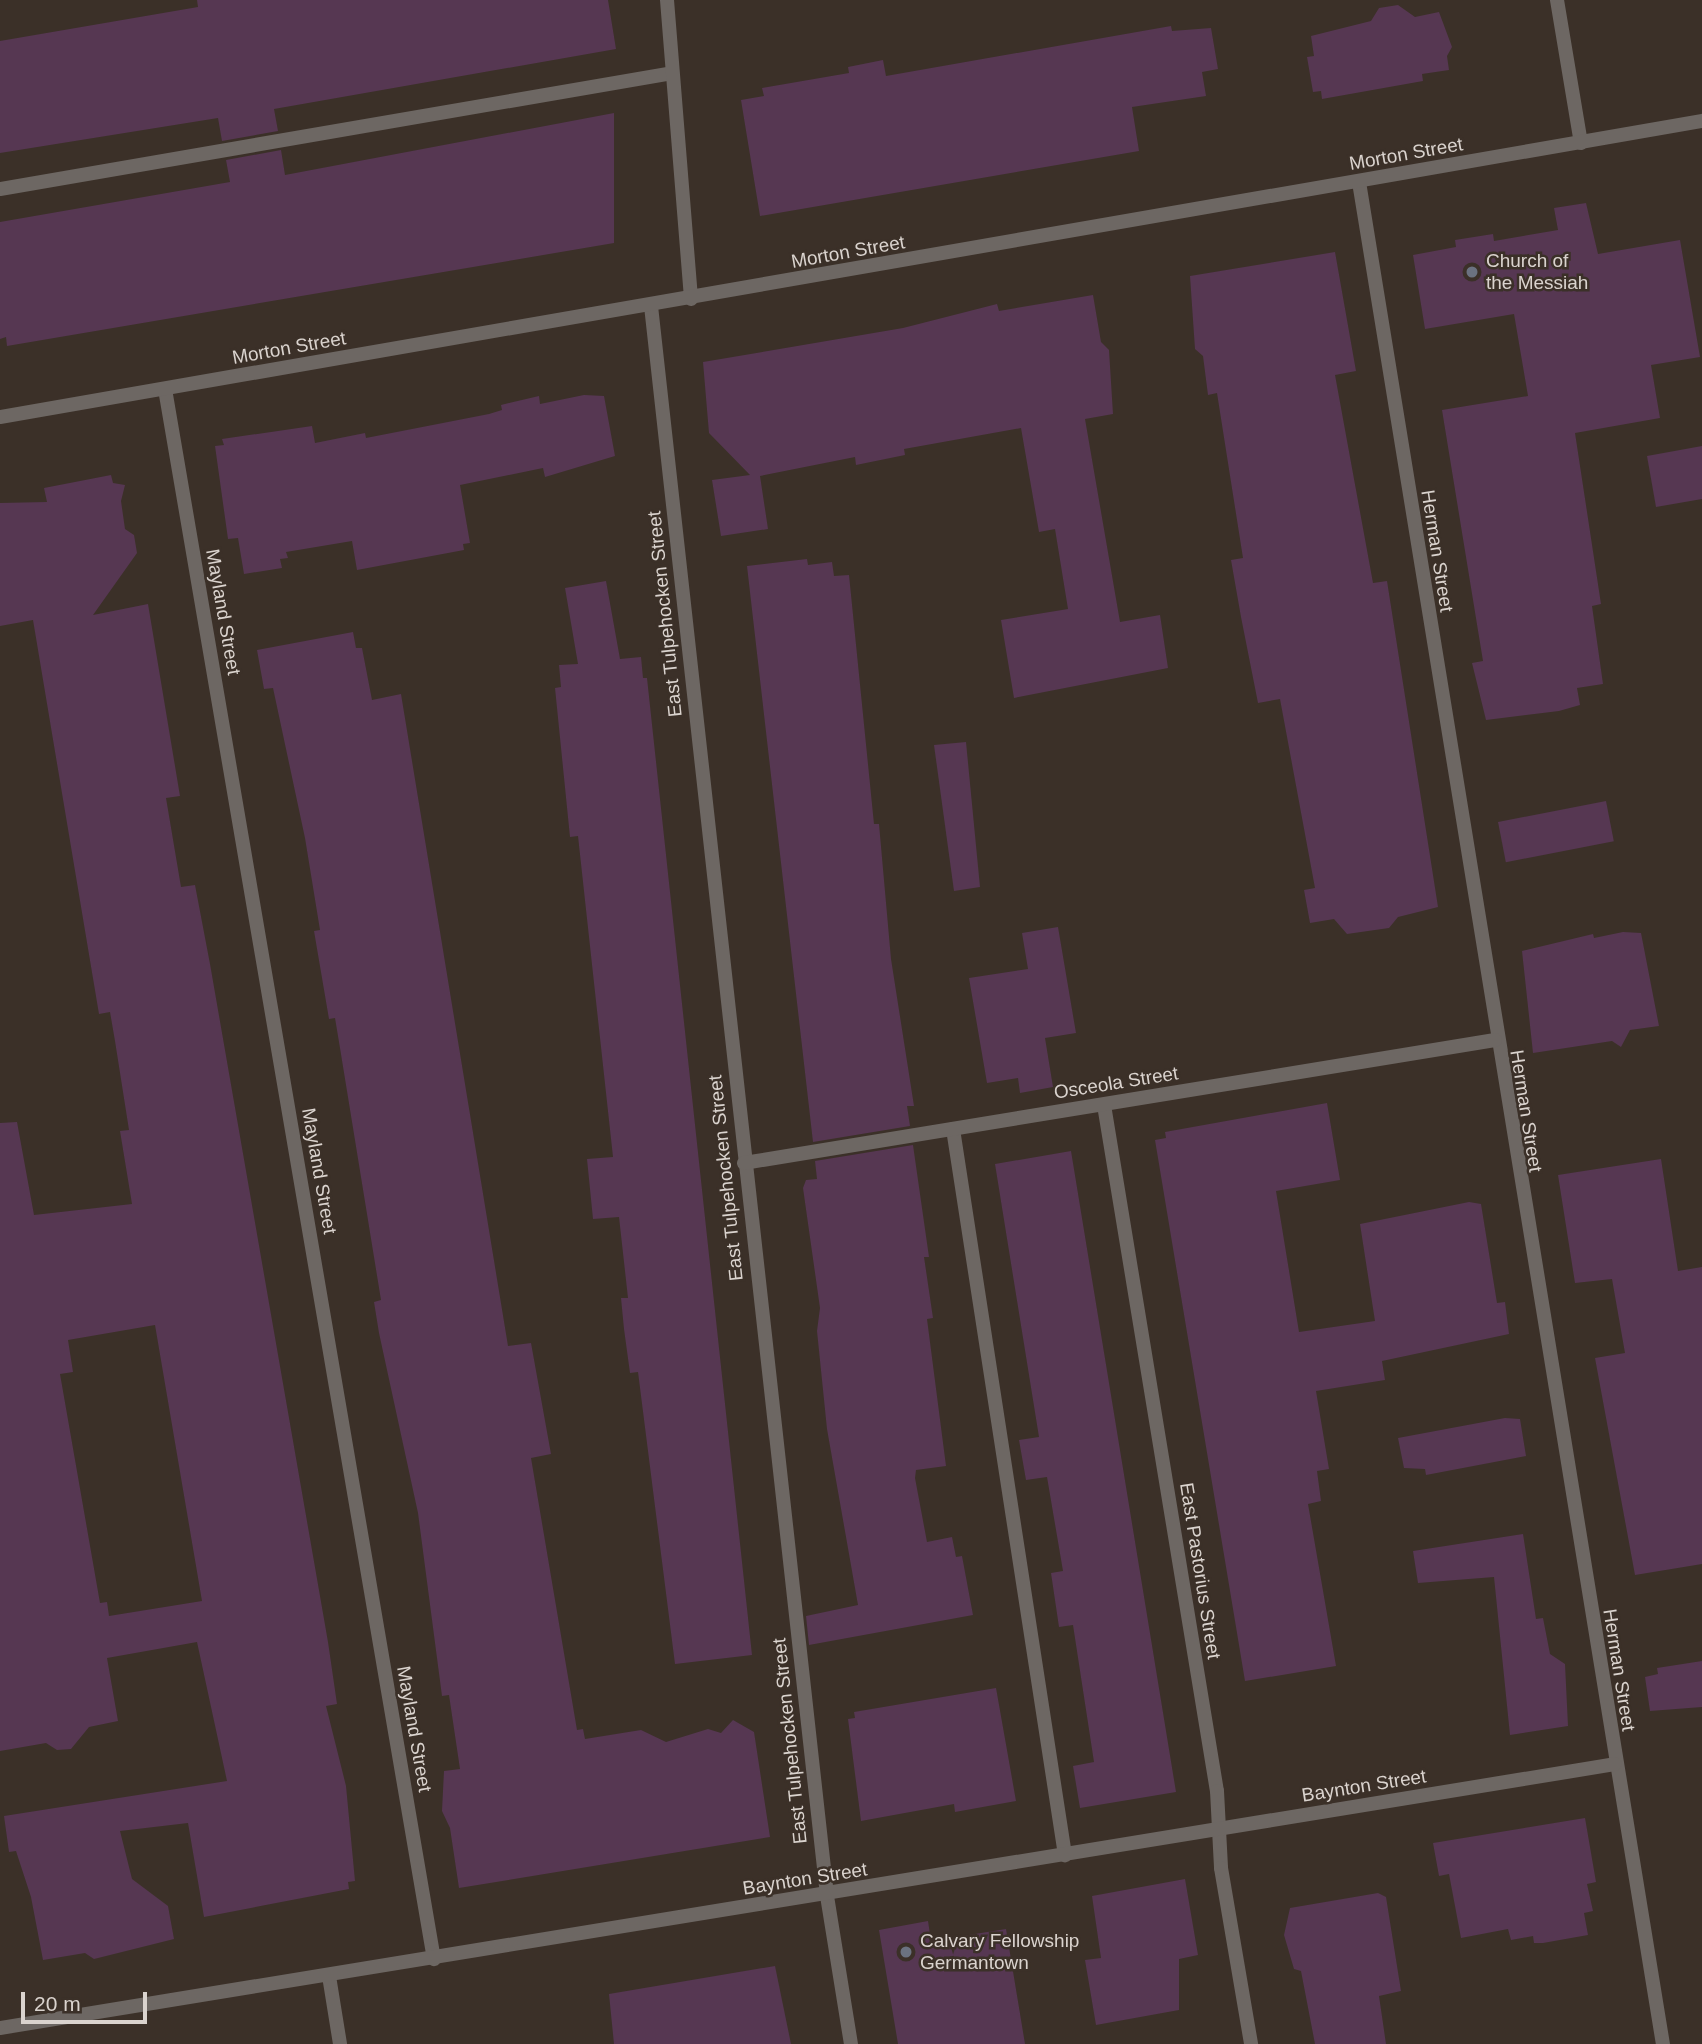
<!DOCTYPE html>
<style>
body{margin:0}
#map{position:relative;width:1702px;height:2044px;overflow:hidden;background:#3b3028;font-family:Helvetica,sans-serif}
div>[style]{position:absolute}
.building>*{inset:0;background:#563752;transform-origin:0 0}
.lane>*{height:14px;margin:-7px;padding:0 7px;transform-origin:7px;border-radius:7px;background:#6d6763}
.street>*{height:14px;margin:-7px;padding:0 7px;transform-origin:7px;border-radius:7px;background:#6d6763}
.dots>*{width:19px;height:19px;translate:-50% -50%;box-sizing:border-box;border:4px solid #3b3028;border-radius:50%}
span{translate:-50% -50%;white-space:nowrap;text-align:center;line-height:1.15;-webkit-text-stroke:5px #3b3028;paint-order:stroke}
.street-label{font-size:19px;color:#dad3ce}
.poi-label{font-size:19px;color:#dad3ce}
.left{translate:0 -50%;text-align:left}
.scale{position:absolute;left:21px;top:1992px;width:126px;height:32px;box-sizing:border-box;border:4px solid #dad3ce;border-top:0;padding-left:9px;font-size:21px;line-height:24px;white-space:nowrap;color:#dad3ce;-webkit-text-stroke:5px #3b3028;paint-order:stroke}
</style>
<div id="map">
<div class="building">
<i style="clip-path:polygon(197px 0,608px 0,616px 49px,274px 109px,278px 131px,222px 141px,218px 118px,0 153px,0 41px,198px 7px)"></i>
<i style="clip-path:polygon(1398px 5px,1415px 17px,1439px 12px,1452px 47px,1447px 56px,1449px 70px,1422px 74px,1423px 81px,1322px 99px,1321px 91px,1313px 92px,1307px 57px,1314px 56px,1311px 36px,1371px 21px,1379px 8px)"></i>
<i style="clip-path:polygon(1171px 26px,1172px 31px,1211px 28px,1218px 69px,1202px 72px,1206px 96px,1132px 107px,1139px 151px,760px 216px,741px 100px,764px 96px,762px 88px,849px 73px,848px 67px,883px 60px,886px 76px)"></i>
<i style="clip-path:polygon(614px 113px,614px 243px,7px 346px,6px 337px,0 339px,0 222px,230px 182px,226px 160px,281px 150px,285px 175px)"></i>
<i style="clip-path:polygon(1586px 203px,1598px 254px,1680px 240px,1700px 357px,1651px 365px,1660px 418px,1575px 433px,1601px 604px,1592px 606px,1603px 684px,1577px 688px,1580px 705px,1559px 711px,1486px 720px,1472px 663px,1483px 661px,1442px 410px,1528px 396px,1514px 314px,1425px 329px,1413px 255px,1456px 247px,1455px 240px,1493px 234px,1494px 241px,1558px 230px,1554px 208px)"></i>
<i style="clip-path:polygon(1335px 252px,1356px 371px,1335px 375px,1373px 583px,1387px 581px,1438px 907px,1398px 917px,1389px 928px,1347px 934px,1334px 919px,1310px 923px,1304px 890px,1315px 888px,1280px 699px,1258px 703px,1241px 617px,1231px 560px,1243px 558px,1217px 393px,1208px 395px,1203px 356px,1195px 349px,1190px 276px)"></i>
<i style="clip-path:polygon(1093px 295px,1101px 342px,1109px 350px,1113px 414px,1085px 419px,1120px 622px,1160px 615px,1168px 668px,1014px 698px,1001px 620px,1068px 609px,1055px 529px,1039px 532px,1021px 428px,904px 449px,905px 455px,856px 465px,855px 457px,760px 476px,768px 529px,721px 536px,712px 480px,750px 475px,709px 433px,703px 362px,903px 328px,997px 304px,999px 311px)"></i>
<i style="clip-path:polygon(584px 395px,604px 396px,615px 456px,545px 477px,543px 468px,460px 485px,470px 543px,463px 544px,464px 550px,357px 570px,352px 541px,286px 552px,288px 558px,280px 559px,282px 568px,244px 574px,238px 538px,228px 539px,215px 446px,224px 445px,222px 439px,312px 426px,315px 443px,365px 433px,366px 438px,489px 414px,502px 410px,501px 405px,539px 396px,540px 404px)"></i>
<i style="clip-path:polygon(1702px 446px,1702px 499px,1656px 507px,1647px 456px)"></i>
<i style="clip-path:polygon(evenodd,111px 475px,113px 483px,125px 485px,121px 501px,125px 529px,134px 535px,137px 553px,93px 615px,148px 604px,180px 796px,166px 798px,181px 887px,195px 885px,210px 964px,328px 1642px,337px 1704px,326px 1706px,346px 1786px,355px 1881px,348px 1882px,349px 1889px,204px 1917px,188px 1823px,120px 1831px,132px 1879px,168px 1906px,174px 1939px,94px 1959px,85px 1953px,43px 1960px,31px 1897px,16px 1851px,9px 1852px,4px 1816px,227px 1781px,197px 1642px,107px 1658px,118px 1721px,89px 1727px,71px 1749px,57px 1750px,46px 1743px,0 1751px,0 1123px,17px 1122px,34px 1215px,132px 1204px,120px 1131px,129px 1130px,115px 1041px,110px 1012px,99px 1014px,33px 620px,0 626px,0 503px,47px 502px,44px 488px,111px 475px,155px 1325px,202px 1601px,109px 1616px,107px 1602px,100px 1603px,60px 1374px,73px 1372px,68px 1340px,155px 1325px)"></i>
<i style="clip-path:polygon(807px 559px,808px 565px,832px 562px,834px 576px,849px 575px,874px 824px,879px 824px,891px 959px,914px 1106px,907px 1106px,910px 1126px,813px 1142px,747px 566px)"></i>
<i style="clip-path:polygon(606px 581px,620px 659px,641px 657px,643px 678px,647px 678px,752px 1655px,675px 1664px,638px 1372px,630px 1373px,624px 1329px,621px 1298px,628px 1298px,619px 1217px,593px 1219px,587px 1159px,613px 1157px,578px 836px,570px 837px,555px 688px,561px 687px,559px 665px,578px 664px,565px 588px)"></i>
<i style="clip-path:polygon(353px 632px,356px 648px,362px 648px,372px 700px,401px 694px,508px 1346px,531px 1343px,551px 1454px,531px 1458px,577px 1730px,583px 1729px,585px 1739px,641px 1730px,666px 1742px,708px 1729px,721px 1733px,733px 1720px,754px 1732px,770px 1837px,459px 1888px,450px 1828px,442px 1811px,444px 1771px,460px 1769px,449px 1695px,442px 1696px,418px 1513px,379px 1333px,374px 1302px,381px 1300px,340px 1048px,335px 1018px,329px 1019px,314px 931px,320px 930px,305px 838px,273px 688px,264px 689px,257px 650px)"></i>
<i style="clip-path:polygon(966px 742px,980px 887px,954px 891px,934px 745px)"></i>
<i style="left:1606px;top:801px;width:41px;height:110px;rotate:79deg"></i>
<i style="clip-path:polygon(1058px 927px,1076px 1033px,1045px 1038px,1053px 1087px,1020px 1093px,1018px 1078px,987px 1083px,969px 978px,1028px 969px,1022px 933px)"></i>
<i style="clip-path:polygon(1623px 932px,1641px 933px,1659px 1026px,1630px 1030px,1621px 1047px,1612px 1041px,1533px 1053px,1522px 951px,1593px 934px,1594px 938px)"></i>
<i style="clip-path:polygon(1327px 1103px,1340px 1180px,1276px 1191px,1299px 1332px,1375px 1321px,1360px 1224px,1469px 1202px,1481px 1204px,1497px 1303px,1505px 1302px,1509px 1334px,1382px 1361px,1385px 1380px,1316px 1391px,1329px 1469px,1317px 1471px,1321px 1501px,1308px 1504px,1336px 1666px,1245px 1681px,1155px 1140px,1166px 1138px,1165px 1132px)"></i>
<i style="clip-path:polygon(913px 1145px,929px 1257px,924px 1257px,933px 1318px,927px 1319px,946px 1466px,916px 1470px,915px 1478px,927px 1542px,952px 1537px,956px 1557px,962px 1556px,973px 1615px,809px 1645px,806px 1616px,858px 1605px,827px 1429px,817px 1331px,820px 1308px,803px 1188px,806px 1180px,817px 1179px,815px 1161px)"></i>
<i style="clip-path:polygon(1071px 1151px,1176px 1792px,1080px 1808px,1073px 1766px,1094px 1762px,1073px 1625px,1059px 1627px,1051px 1573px,1063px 1571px,1047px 1477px,1026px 1480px,1019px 1440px,1039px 1437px,995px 1164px)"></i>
<i style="clip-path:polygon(1661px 1159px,1678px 1271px,1702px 1267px,1702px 1564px,1635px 1575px,1595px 1358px,1625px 1353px,1612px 1279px,1575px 1283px,1558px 1175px)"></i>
<i style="clip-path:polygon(1505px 1418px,1520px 1419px,1526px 1456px,1426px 1475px,1425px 1469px,1404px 1468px,1398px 1438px)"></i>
<i style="clip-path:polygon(1523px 1534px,1536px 1619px,1543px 1618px,1550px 1654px,1565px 1664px,1568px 1726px,1510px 1735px,1494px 1577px,1418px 1583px,1413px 1551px)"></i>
<i style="clip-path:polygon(1702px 1661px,1702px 1707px,1650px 1711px,1645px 1677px,1658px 1674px,1657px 1668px)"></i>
<i style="clip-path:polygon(996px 1688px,1016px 1801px,955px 1812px,954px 1804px,861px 1821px,848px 1719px,855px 1718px,854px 1712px)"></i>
<i style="clip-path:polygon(1585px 1818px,1596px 1882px,1587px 1884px,1593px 1911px,1584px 1913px,1588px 1935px,1543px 1943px,1534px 1943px,1533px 1936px,1511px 1940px,1508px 1929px,1461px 1938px,1449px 1874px,1439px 1876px,1433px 1843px)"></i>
<i style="clip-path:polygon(1185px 1879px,1198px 1955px,1179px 1959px,1179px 2010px,1096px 2025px,1085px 1960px,1101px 1958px,1092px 1896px)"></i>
<i style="clip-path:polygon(1378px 1893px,1386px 1897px,1401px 1991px,1379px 1996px,1386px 2044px,1315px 2044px,1301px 1971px,1294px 1969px,1284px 1935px,1290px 1908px)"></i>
<i style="clip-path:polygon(928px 1921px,931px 1941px,1006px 1929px,1025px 2044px,898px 2044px,879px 1930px)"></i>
<i style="clip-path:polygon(775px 1966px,791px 2044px,614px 2044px,609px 1994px)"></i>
</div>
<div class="lane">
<i style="left:0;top:189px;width:682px;rotate:-9.79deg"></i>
<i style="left:953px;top:1129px;width:735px;rotate:81.23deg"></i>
<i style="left:329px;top:1976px;width:69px;rotate:80.8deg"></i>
</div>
<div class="street">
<i style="left:667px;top:0;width:300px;rotate:85.4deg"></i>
<i style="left:1557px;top:0;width:145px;rotate:80.5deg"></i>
<i style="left:1359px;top:182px;width:1887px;rotate:80.73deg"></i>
<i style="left:651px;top:306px;width:1600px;rotate:83.68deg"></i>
<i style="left:827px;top:1896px;width:150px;rotate:80.8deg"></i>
<i style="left:165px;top:389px;width:1593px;rotate:80.28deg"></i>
<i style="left:0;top:417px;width:1728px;rotate:-9.87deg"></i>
<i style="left:1104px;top:1105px;width:695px;rotate:80.65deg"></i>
<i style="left:1217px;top:1791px;width:77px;rotate:87deg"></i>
<i style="left:1221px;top:1868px;width:179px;rotate:80.3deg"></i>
<i style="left:744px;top:1163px;width:761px;rotate:-9.3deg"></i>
<i style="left:0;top:2028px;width:1636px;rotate:-9.28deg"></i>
</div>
<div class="dots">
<i style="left:1472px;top:272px;background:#6b7280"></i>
<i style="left:906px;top:1952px;background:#6b7280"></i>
</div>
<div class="street-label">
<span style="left:1406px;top:154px;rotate:-10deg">Morton Street</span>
<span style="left:848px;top:252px;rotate:-10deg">Morton Street</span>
<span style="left:289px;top:348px;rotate:-10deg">Morton Street</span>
<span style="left:1437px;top:551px;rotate:81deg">Herman Street</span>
<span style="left:223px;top:612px;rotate:80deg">Mayland Street</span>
<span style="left:665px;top:614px;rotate:-96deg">East Tulpehocken Street</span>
<span style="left:1116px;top:1083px;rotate:-9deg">Osceola Street</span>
<span style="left:1526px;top:1111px;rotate:81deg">Herman Street</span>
<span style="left:319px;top:1171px;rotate:80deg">Mayland Street</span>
<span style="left:726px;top:1178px;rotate:-96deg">East Tulpehocken Street</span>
<span style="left:1200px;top:1571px;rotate:81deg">East Pastorius Street</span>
<span style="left:1619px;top:1670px;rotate:81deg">Herman Street</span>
<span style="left:414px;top:1729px;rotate:80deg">Mayland Street</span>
<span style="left:790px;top:1741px;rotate:-96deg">East Tulpehocken Street</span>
<span style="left:1364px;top:1786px;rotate:-9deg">Baynton Street</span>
<span style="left:805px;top:1879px;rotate:-9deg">Baynton Street</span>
</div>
<div class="poi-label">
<span class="left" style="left:1486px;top:272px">Church of<br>the Messiah</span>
<span class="left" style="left:920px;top:1952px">Calvary Fellowship<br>Germantown</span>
</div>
<div class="scale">20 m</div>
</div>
